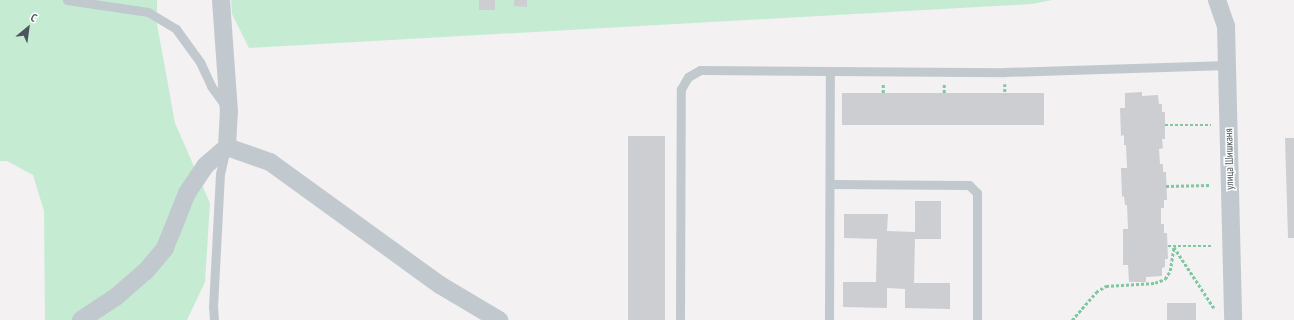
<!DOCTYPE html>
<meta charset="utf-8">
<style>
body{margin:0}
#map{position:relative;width:1294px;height:320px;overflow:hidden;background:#f3f1f2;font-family:"PT Sans Narrow",sans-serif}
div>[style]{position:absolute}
.green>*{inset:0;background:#c5ecd3}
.building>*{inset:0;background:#ccced2;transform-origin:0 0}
.path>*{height:2.5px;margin-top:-1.25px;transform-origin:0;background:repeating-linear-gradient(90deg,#80c7a2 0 3px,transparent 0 5px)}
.lane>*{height:9px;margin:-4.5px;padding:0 4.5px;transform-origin:4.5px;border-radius:4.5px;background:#c1c9ce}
.street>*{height:18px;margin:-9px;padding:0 9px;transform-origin:9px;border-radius:9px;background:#c1c9ce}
span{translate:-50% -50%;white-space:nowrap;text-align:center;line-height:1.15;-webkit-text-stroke:3px #fff;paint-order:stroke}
.street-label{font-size:11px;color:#4b555d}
.north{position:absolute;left:8px;top:8px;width:40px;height:40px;-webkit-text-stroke:3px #fff;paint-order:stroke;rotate:29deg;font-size:11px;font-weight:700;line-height:16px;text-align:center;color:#4b555d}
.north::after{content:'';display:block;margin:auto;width:14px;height:18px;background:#4b555d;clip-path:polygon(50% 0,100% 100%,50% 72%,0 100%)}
</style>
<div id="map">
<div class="green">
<i style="clip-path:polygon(0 0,157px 0,157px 24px,175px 123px,210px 203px,205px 282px,187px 320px,45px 320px,44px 211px,33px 175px,7px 161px,0 161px)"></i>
<i style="clip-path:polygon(231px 0,1052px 0,1032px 4px,249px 48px,232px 14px)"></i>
</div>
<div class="building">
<i style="left:479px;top:0;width:16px;height:10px"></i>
<i style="clip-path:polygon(514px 0,527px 0,527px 7px,514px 6px)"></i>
<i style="clip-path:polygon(1142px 92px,1142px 96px,1158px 95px,1159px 104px,1162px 104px,1162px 112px,1165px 112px,1165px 139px,1162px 139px,1163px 148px,1159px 149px,1160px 164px,1163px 164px,1163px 172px,1166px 172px,1167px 200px,1164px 200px,1164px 208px,1161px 208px,1161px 224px,1164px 224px,1164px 233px,1167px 233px,1168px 259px,1165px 259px,1165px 267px,1162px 268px,1162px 276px,1146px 277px,1146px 282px,1129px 282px,1128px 265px,1123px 265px,1123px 229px,1128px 229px,1127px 205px,1125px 205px,1124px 196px,1122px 197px,1121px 168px,1127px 168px,1126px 145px,1124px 145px,1124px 135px,1121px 136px,1120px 108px,1125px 108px,1125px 93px)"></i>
<i style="left:842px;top:93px;width:202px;height:32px"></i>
<i style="left:628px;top:136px;width:37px;height:184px"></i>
<i style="clip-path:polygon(1285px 138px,1294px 138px,1294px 238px,1288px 238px)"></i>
<i style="clip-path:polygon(915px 201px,941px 201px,941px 239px,915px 239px,914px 283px,950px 283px,950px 309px,905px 308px,905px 289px,887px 288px,887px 308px,843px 307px,843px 282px,876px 282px,877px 239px,844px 238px,844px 214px,888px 214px,887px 231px,915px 232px)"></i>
<i style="left:1167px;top:303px;width:29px;height:17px"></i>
</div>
<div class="path">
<i style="left:1005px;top:84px;width:10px;rotate:90deg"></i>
<i style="left:883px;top:93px;width:9px;rotate:-90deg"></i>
<i style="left:944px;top:93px;width:9px;rotate:-90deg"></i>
<i style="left:1165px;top:125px;width:46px"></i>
<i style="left:1166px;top:186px;width:45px;rotate:-1.3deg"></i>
<i style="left:1168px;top:246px;width:45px"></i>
<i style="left:1174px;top:247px;width:73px;rotate:56.7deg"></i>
<i style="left:1072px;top:320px;width:37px;rotate:-49deg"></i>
<i style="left:1096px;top:292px;width:12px;rotate:-31deg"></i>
<i style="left:1106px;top:286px;width:49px;rotate:-3.5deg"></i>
<i style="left:1155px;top:283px;width:11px;rotate:-22deg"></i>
<i style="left:1165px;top:279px;width:9px;rotate:-58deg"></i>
<i style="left:1170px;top:271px;width:25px;rotate:-81deg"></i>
</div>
<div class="lane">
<i style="left:67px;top:0;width:82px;rotate:8.4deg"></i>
<i style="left:148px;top:12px;width:33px;rotate:31deg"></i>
<i style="left:176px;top:29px;width:41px;rotate:54deg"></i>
<i style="left:200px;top:62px;width:26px;rotate:65deg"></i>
<i style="left:211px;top:86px;width:26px;rotate:54deg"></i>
<i style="left:830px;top:184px;width:139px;rotate:0.4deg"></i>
<i style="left:969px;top:185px;width:11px;rotate:45deg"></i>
<i style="left:977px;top:193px;width:127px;rotate:90deg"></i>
<i style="left:214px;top:320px;width:13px;rotate:-94deg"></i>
<i style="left:213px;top:307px;width:133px;rotate:-87deg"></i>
<i style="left:220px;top:174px;width:23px;rotate:-77deg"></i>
<i style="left:680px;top:320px;width:231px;rotate:-89.8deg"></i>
<i style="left:681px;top:89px;width:14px;rotate:-60deg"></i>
<i style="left:688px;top:77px;width:14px;rotate:-30deg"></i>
<i style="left:700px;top:70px;width:305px;rotate:0.4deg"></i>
<i style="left:1005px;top:72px;width:222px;rotate:-1.8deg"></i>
<i style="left:829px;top:320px;width:249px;rotate:-89.8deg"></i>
</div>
<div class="street">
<i style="left:1217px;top:0;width:28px;rotate:71deg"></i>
<i style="left:1226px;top:26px;width:294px;rotate:88.6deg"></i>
<i style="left:227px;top:147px;width:46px;rotate:19.2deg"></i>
<i style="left:270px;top:162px;width:210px;rotate:35.9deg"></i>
<i style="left:440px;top:285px;width:69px;rotate:30.7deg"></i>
<i style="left:81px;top:320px;width:43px;rotate:-33.7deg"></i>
<i style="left:117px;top:296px;width:38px;rotate:-41deg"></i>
<i style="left:146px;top:271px;width:30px;rotate:-50deg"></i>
<i style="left:165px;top:248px;width:59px;rotate:-68.2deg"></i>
<i style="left:187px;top:193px;width:32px;rotate:-56deg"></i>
<i style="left:205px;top:166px;width:29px;rotate:-41deg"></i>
<i style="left:227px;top:147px;width:35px;rotate:-87deg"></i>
<i style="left:229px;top:112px;width:112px;rotate:-94.1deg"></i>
</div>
<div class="street-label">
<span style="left:1229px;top:159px;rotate:-91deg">улица Шишканя</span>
</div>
<div class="north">С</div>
</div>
